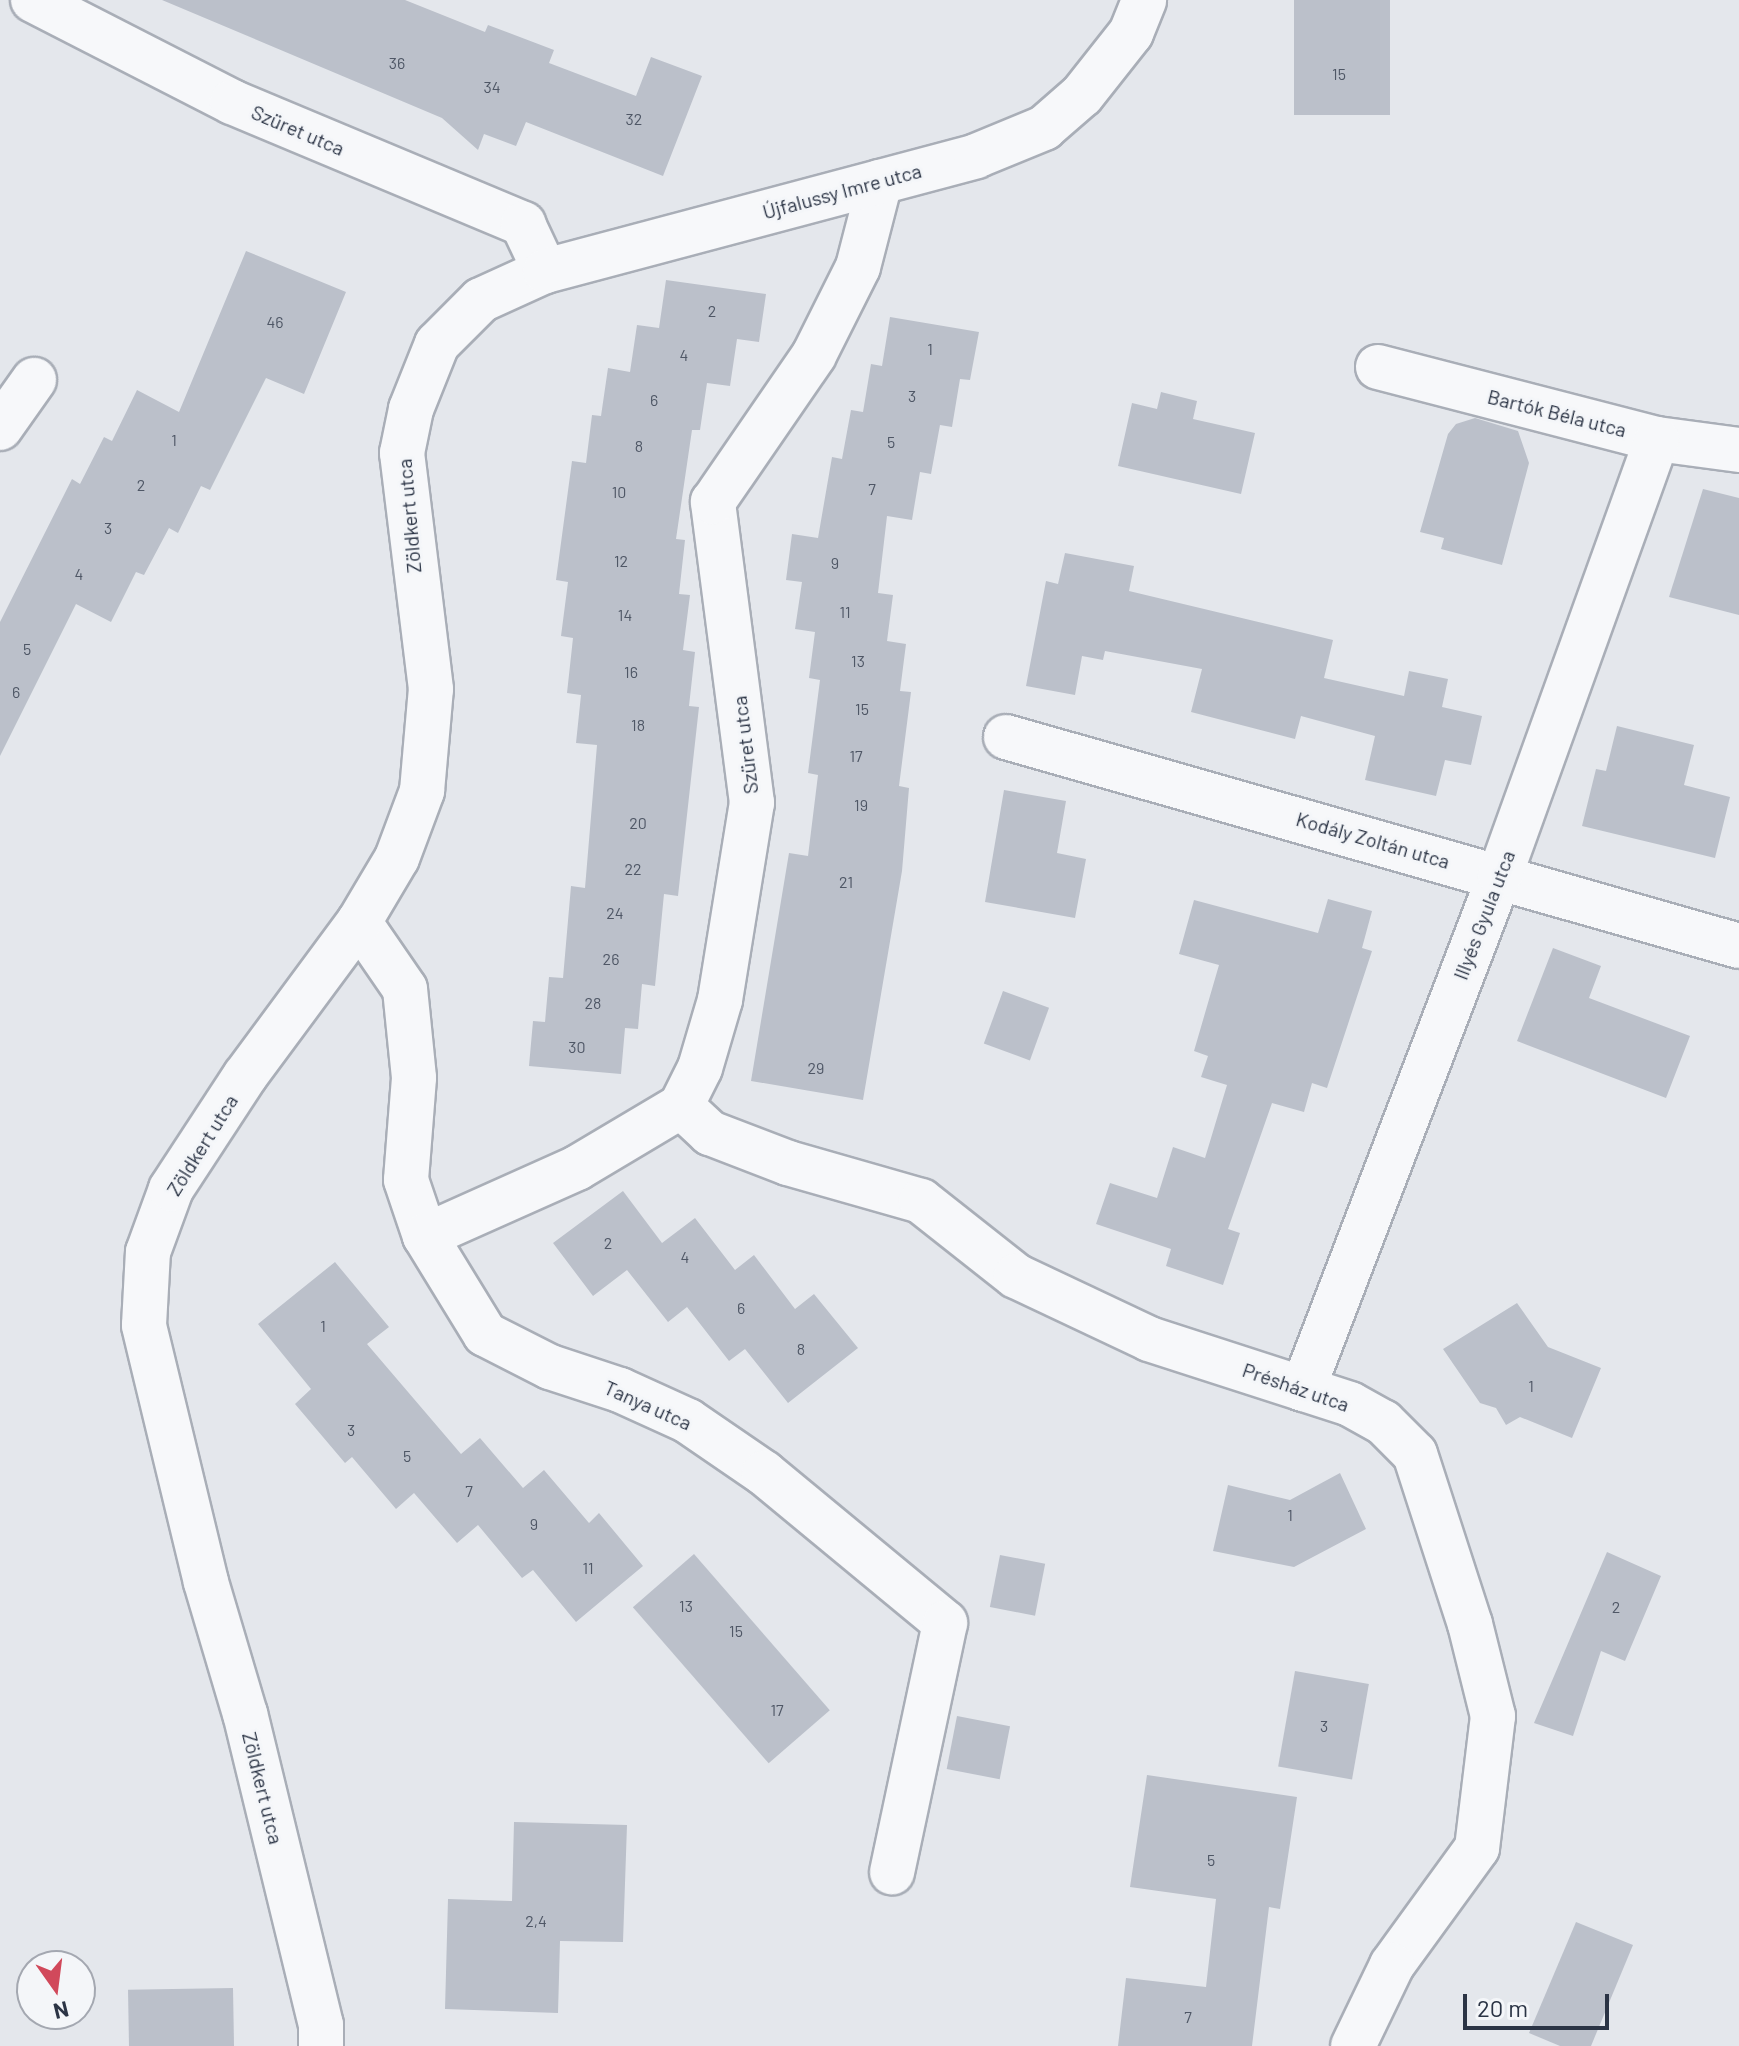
<!DOCTYPE html>
<meta charset="utf-8">
<style>
body{margin:0}
#map{position:relative;width:1739px;height:2046px;overflow:hidden;background:#e4e7ec;font-family:Barlow,sans-serif}
div>[style]{position:absolute}
.building>*{inset:0;background:#bbc0ca;transform-origin:0 0}
.roads{filter:drop-shadow(2px 0 #a9aeb7) drop-shadow(-2px 0 #a9aeb7) drop-shadow(0 2px #a9aeb7) drop-shadow(0 -2px #a9aeb7)}
.minor>*{height:44px;margin:-22px;padding:0 22px;transform-origin:22px;border-radius:22px;background:#f7f8fa}
span{translate:-50% -50%;white-space:nowrap;text-align:center;line-height:1.15;-webkit-text-stroke:6px #f4f6f9;paint-order:stroke}
.number-label{font-size:16px;color:#4f5766}
.number-label span{-webkit-text-stroke-width:0}
.street-label{font-size:20px;color:#2b3445}
.north{position:absolute;left:16px;top:1950px;width:80px;height:80px;box-sizing:border-box;background:#f4f6f9;border:2px solid #a4a8b1;border-radius:50%;rotate:166deg;font-size:22px;font-weight:700;line-height:32px;text-align:center;color:#2b3445}
.north::after{content:'';display:block;margin:auto;width:28px;height:36px;background:#d1495b;clip-path:polygon(50% 0,100% 100%,50% 72%,0 100%)}
.scale{position:absolute;left:1463px;top:1994px;width:146px;height:36px;box-sizing:border-box;border:4px solid #2b3445;border-top:0;padding-left:10px;font-size:24px;line-height:28px;white-space:nowrap;color:#2b3445;-webkit-text-stroke:6px #f4f6f9;paint-order:stroke}
</style>
<div id="map">
<div class="building">
<i style="clip-path:polygon(162px 0,405px 0,485px 32px,488px 25px,554px 50px,549px 63px,636px 96px,651px 57px,702px 76px,663px 176px,526px 122px,516px 146px,484px 134px,478px 150px,442px 118px)"></i>
<i style="left:1294px;top:0;width:96px;height:115px"></i>
<i style="clip-path:polygon(246px 251px,346px 292px,304px 394px,266px 378px,210px 490px,201px 486px,178px 533px,169px 528px,144px 575px,136px 572px,111px 622px,76px 604px,0 756px,0 622px,72px 479px,80px 484px,104px 437px,112px 441px,137px 390px,179px 412px)"></i>
<i style="clip-path:polygon(666px 280px,766px 294px,759px 342px,737px 339px,730px 386px,707px 383px,700px 430px,692px 430px,676px 539px,685px 540px,679px 594px,690px 595px,683px 650px,695px 652px,689px 706px,699px 707px,678px 896px,664px 894px,655px 986px,642px 984px,638px 1029px,625px 1028px,621px 1074px,529px 1066px,533px 1021px,545px 1022px,549px 977px,563px 978px,571px 886px,585px 888px,597px 745px,576px 743px,581px 695px,567px 693px,573px 638px,561px 636px,568px 582px,556px 580px,572px 461px,586px 463px,592px 415px,601px 416px,608px 368px,630px 372px,637px 325px,659px 328px)"></i>
<i style="clip-path:polygon(890px 317px,979px 332px,970px 380px,960px 379px,952px 427px,940px 425px,931px 474px,920px 472px,912px 520px,887px 516px,878px 593px,893px 595px,887px 641px,906px 644px,900px 691px,911px 692px,899px 786px,909px 788px,902px 871px,863px 1100px,751px 1081px,789px 853px,808px 856px,818px 775px,808px 773px,820px 680px,809px 678px,815px 632px,795px 629px,802px 582px,786px 580px,792px 534px,818px 538px,832px 457px,842px 459px,851px 410px,863px 412px,871px 364px,882px 366px)"></i>
<i style="clip-path:polygon(1161px 392px,1197px 401px,1193px 419px,1255px 433px,1241px 494px,1118px 466px,1132px 403px,1157px 409px)"></i>
<i style="clip-path:polygon(1475px 418px,1518px 431px,1529px 463px,1502px 565px,1441px 549px,1444px 538px,1420px 532px,1448px 434px,1456px 424px)"></i>
<i style="clip-path:polygon(1703px 489px,1739px 498px,1739px 615px,1669px 597px)"></i>
<i style="clip-path:polygon(1065px 553px,1134px 566px,1129px 591px,1333px 640px,1324px 678px,1404px 696px,1409px 671px,1448px 679px,1442px 707px,1482px 716px,1471px 765px,1445px 760px,1436px 796px,1365px 780px,1375px 736px,1301px 716px,1295px 739px,1191px 712px,1202px 669px,1105px 651px,1103px 660px,1082px 656px,1075px 695px,1026px 686px,1046px 581px,1058px 584px)"></i>
<i style="clip-path:polygon(1617px 726px,1694px 745px,1684px 785px,1730px 797px,1715px 858px,1582px 826px,1596px 769px,1606px 771px)"></i>
<i style="clip-path:polygon(1004px 790px,1066px 801px,1057px 853px,1086px 859px,1075px 918px,985px 902px)"></i>
<i style="clip-path:polygon(1328px 899px,1372px 911px,1362px 948px,1372px 951px,1327px 1088px,1312px 1083px,1304px 1112px,1272px 1103px,1228px 1229px,1240px 1233px,1223px 1285px,1166px 1266px,1171px 1249px,1096px 1224px,1110px 1183px,1157px 1198px,1173px 1147px,1205px 1158px,1227px 1085px,1201px 1077px,1208px 1056px,1194px 1051px,1219px 965px,1179px 954px,1194px 900px,1318px 933px)"></i>
<i style="clip-path:polygon(1553px 948px,1601px 966px,1589px 998px,1690px 1036px,1666px 1098px,1517px 1041px)"></i>
<i style="left:1003px;top:991px;width:49px;height:56px;rotate:20deg"></i>
<i style="clip-path:polygon(623px 1191px,662px 1243px,695px 1218px,735px 1270px,754px 1255px,795px 1309px,814px 1294px,858px 1348px,788px 1403px,745px 1349px,729px 1361px,687px 1307px,668px 1322px,627px 1270px,593px 1296px,553px 1243px)"></i>
<i style="clip-path:polygon(335px 1262px,389px 1327px,367px 1344px,461px 1454px,480px 1438px,523px 1488px,544px 1470px,589px 1523px,599px 1513px,643px 1566px,576px 1622px,533px 1570px,522px 1578px,478px 1525px,457px 1543px,414px 1493px,396px 1509px,352px 1457px,345px 1463px,295px 1404px,311px 1389px,258px 1324px)"></i>
<i style="clip-path:polygon(1517px 1303px,1548px 1347px,1601px 1368px,1572px 1438px,1520px 1417px,1506px 1425px,1496px 1408px,1480px 1403px,1443px 1349px)"></i>
<i style="clip-path:polygon(1340px 1473px,1366px 1529px,1294px 1567px,1213px 1551px,1228px 1485px,1290px 1500px)"></i>
<i style="clip-path:polygon(1607px 1552px,1661px 1576px,1625px 1661px,1601px 1651px,1573px 1736px,1534px 1723px)"></i>
<i style="left:694px;top:1554px;width:207px;height:81px;rotate:49deg"></i>
<i style="left:1000px;top:1555px;width:46px;height:53px;rotate:11deg"></i>
<i style="left:1295px;top:1671px;width:75px;height:97px;rotate:10deg"></i>
<i style="left:957px;top:1716px;width:54px;height:54px;rotate:11deg"></i>
<i style="clip-path:polygon(1147px 1775px,1297px 1797px,1280px 1909px,1269px 1907px,1252px 2046px,1118px 2046px,1126px 1978px,1206px 1987px,1216px 1899px,1130px 1887px)"></i>
<i style="clip-path:polygon(514px 1822px,627px 1825px,623px 1942px,560px 1941px,558px 2013px,445px 2009px,448px 1899px,512px 1901px)"></i>
<i style="clip-path:polygon(1576px 1922px,1633px 1945px,1591px 2046px,1560px 2046px,1529px 2033px)"></i>
<i style="left:233px;top:1988px;width:58px;height:105px;rotate:89deg"></i>
</div>
<div class="roads">
<div class="minor">
<i style="left:33px;top:0;width:224px;rotate:27.1deg"></i>
<i style="left:232px;top:102px;width:316px;rotate:22.7deg"></i>
<i style="left:523px;top:224px;width:52px;rotate:64.9deg"></i>
<i style="left:1378px;top:367px;width:288px;rotate:14.5deg"></i>
<i style="left:1657px;top:439px;width:83px;rotate:7.6deg"></i>
<i style="left:0;top:428px;width:59px;rotate:-54.7deg"></i>
<i style="left:1006px;top:737px;width:762px;rotate:15.91deg"></i>
<i style="left:359px;top:922px;width:81px;rotate:55.5deg"></i>
<i style="left:405px;top:989px;width:89px;rotate:84.2deg"></i>
<i style="left:414px;top:1078px;width:102px;rotate:94.5deg"></i>
<i style="left:406px;top:1180px;width:59px;rotate:71.3deg"></i>
<i style="left:425px;top:1236px;width:115px;rotate:58.5deg"></i>
<i style="left:485px;top:1334px;width:73px;rotate:26.9deg"></i>
<i style="left:550px;top:1367px;width:74px;rotate:18.2deg"></i>
<i style="left:620px;top:1390px;width:75px;rotate:24.5deg"></i>
<i style="left:688px;top:1421px;width:92px;rotate:34.4deg"></i>
<i style="left:764px;top:1473px;width:235px;rotate:39.6deg"></i>
<i style="left:945px;top:1623px;width:255px;rotate:102deg"></i>
<i style="left:681px;top:1106px;width:40px;rotate:43deg"></i>
<i style="left:710px;top:1133px;width:84px;rotate:21deg"></i>
<i style="left:788px;top:1163px;width:138px;rotate:15.9deg"></i>
<i style="left:921px;top:1201px;width:121px;rotate:38.3deg"></i>
<i style="left:1016px;top:1276px;width:147px;rotate:25.3deg"></i>
<i style="left:1149px;top:1339px;width:211px;rotate:17.9deg"></i>
<i style="left:1350px;top:1404px;width:38px;rotate:29deg"></i>
<i style="left:1383px;top:1422px;width:45px;rotate:45deg"></i>
<i style="left:1415px;top:1454px;width:179px;rotate:72.1deg"></i>
<i style="left:1470px;top:1624px;width:95px;rotate:76deg"></i>
<i style="left:1493px;top:1716px;width:133px;rotate:96.9deg"></i>
<i style="left:1477px;top:1848px;width:145px;rotate:126deg"></i>
<i style="left:1392px;top:1965px;width:90px;rotate:115.7deg"></i>
<i style="left:425px;top:1236px;width:167px;rotate:-24.1deg"></i>
<i style="left:577px;top:1168px;width:121px;rotate:-30.8deg"></i>
<i style="left:681px;top:1106px;width:42px;rotate:-63.4deg"></i>
<i style="left:700px;top:1068px;width:71px;rotate:-73.6deg"></i>
<i style="left:720px;top:1000px;width:200px;rotate:-80.8deg"></i>
<i style="left:752px;top:803px;width:304px;rotate:-97.4deg"></i>
<i style="left:713px;top:502px;width:178px;rotate:-55.5deg"></i>
<i style="left:814px;top:355px;width:98px;rotate:-63.4deg"></i>
<i style="left:858px;top:267px;width:88px;rotate:-75.5deg"></i>
<i style="left:1303px;top:1389px;width:550px;rotate:-69.03deg"></i>
<i style="left:1500px;top:875px;width:463px;rotate:-70.2deg"></i>
<i style="left:321px;top:2046px;width:21px;rotate:-90deg"></i>
<i style="left:321px;top:2025px;width:320px;rotate:-103.7deg"></i>
<i style="left:245px;top:1714px;width:138px;rotate:-106.5deg"></i>
<i style="left:206px;top:1582px;width:264px;rotate:-103.6deg"></i>
<i style="left:144px;top:1325px;width:73px;rotate:-86.9deg"></i>
<i style="left:148px;top:1252px;width:67px;rotate:-69.9deg"></i>
<i style="left:171px;top:1189px;width:135px;rotate:-56.8deg"></i>
<i style="left:245px;top:1076px;width:192px;rotate:-53.5deg"></i>
<i style="left:359px;top:922px;width:74px;rotate:-59.3deg"></i>
<i style="left:397px;top:858px;width:72px;rotate:-69.5deg"></i>
<i style="left:422px;top:791px;width:102px;rotate:-85deg"></i>
<i style="left:431px;top:689px;width:238px;rotate:-97deg"></i>
<i style="left:402px;top:453px;width:45px;rotate:-78.4deg"></i>
<i style="left:411px;top:409px;width:70px;rotate:-68.2deg"></i>
<i style="left:437px;top:344px;width:62px;rotate:-45deg"></i>
<i style="left:481px;top:300px;width:70px;rotate:-24.4deg"></i>
<i style="left:545px;top:271px;width:446px;rotate:-14.9deg"></i>
<i style="left:976px;top:156px;width:74px;rotate:-22.4deg"></i>
<i style="left:1044px;top:128px;width:50px;rotate:-41deg"></i>
<i style="left:1082px;top:95px;width:79px;rotate:-51.7deg"></i>
<i style="left:1131px;top:33px;width:35px;rotate:-68deg"></i>
</div>
</div>
<div class="number-label">
<span style="left:397px;top:63px">36</span>
<span style="left:1339px;top:74px">15</span>
<span style="left:492px;top:87px">34</span>
<span style="left:634px;top:119px">32</span>
<span style="left:712px;top:311px">2</span>
<span style="left:275px;top:322px">46</span>
<span style="left:930px;top:349px">1</span>
<span style="left:684px;top:355px">4</span>
<span style="left:912px;top:396px">3</span>
<span style="left:654px;top:400px">6</span>
<span style="left:174px;top:440px">1</span>
<span style="left:891px;top:442px">5</span>
<span style="left:639px;top:446px">8</span>
<span style="left:141px;top:485px">2</span>
<span style="left:872px;top:489px">7</span>
<span style="left:619px;top:492px">10</span>
<span style="left:108px;top:528px">3</span>
<span style="left:621px;top:561px">12</span>
<span style="left:835px;top:563px">9</span>
<span style="left:79px;top:574px">4</span>
<span style="left:845px;top:612px">11</span>
<span style="left:625px;top:615px">14</span>
<span style="left:27px;top:649px">5</span>
<span style="left:858px;top:661px">13</span>
<span style="left:631px;top:672px">16</span>
<span style="left:16px;top:692px">6</span>
<span style="left:862px;top:709px">15</span>
<span style="left:638px;top:725px">18</span>
<span style="left:856px;top:756px">17</span>
<span style="left:861px;top:805px">19</span>
<span style="left:638px;top:823px">20</span>
<span style="left:633px;top:869px">22</span>
<span style="left:846px;top:882px">21</span>
<span style="left:615px;top:913px">24</span>
<span style="left:611px;top:959px">26</span>
<span style="left:593px;top:1003px">28</span>
<span style="left:577px;top:1047px">30</span>
<span style="left:816px;top:1068px">29</span>
<span style="left:608px;top:1243px">2</span>
<span style="left:685px;top:1257px">4</span>
<span style="left:741px;top:1308px">6</span>
<span style="left:323px;top:1326px">1</span>
<span style="left:801px;top:1349px">8</span>
<span style="left:1531px;top:1386px">1</span>
<span style="left:351px;top:1430px">3</span>
<span style="left:407px;top:1456px">5</span>
<span style="left:469px;top:1491px">7</span>
<span style="left:1290px;top:1515px">1</span>
<span style="left:534px;top:1524px">9</span>
<span style="left:588px;top:1568px">11</span>
<span style="left:686px;top:1606px">13</span>
<span style="left:1616px;top:1607px">2</span>
<span style="left:736px;top:1631px">15</span>
<span style="left:777px;top:1710px">17</span>
<span style="left:1324px;top:1726px">3</span>
<span style="left:1211px;top:1860px">5</span>
<span style="left:536px;top:1921px">2,4</span>
<span style="left:1188px;top:2017px">7</span>
</div>
<div class="street-label">
<span style="left:298px;top:130px;rotate:23deg">Szüret utca</span>
<span style="left:842px;top:191px;rotate:-15deg">Újfalussy Imre utca</span>
<span style="left:1557px;top:413px;rotate:14deg">Bartók Béla utca</span>
<span style="left:409px;top:516px;rotate:-95deg">Zöldkert utca</span>
<span style="left:745px;top:745px;rotate:-97deg">Szüret utca</span>
<span style="left:1373px;top:840px;rotate:16deg">Kodály Zoltán utca</span>
<span style="left:1484px;top:915px;rotate:-69deg">Illyés Gyula utca</span>
<span style="left:202px;top:1145px;rotate:-58deg">Zöldkert utca</span>
<span style="left:1296px;top:1387px;rotate:19deg">Présház utca</span>
<span style="left:648px;top:1405px;rotate:24deg">Tanya utca</span>
<span style="left:263px;top:1788px;rotate:76deg">Zöldkert utca</span>
</div>
<div class="north">N</div>
<div class="scale">20 m</div>
</div>
